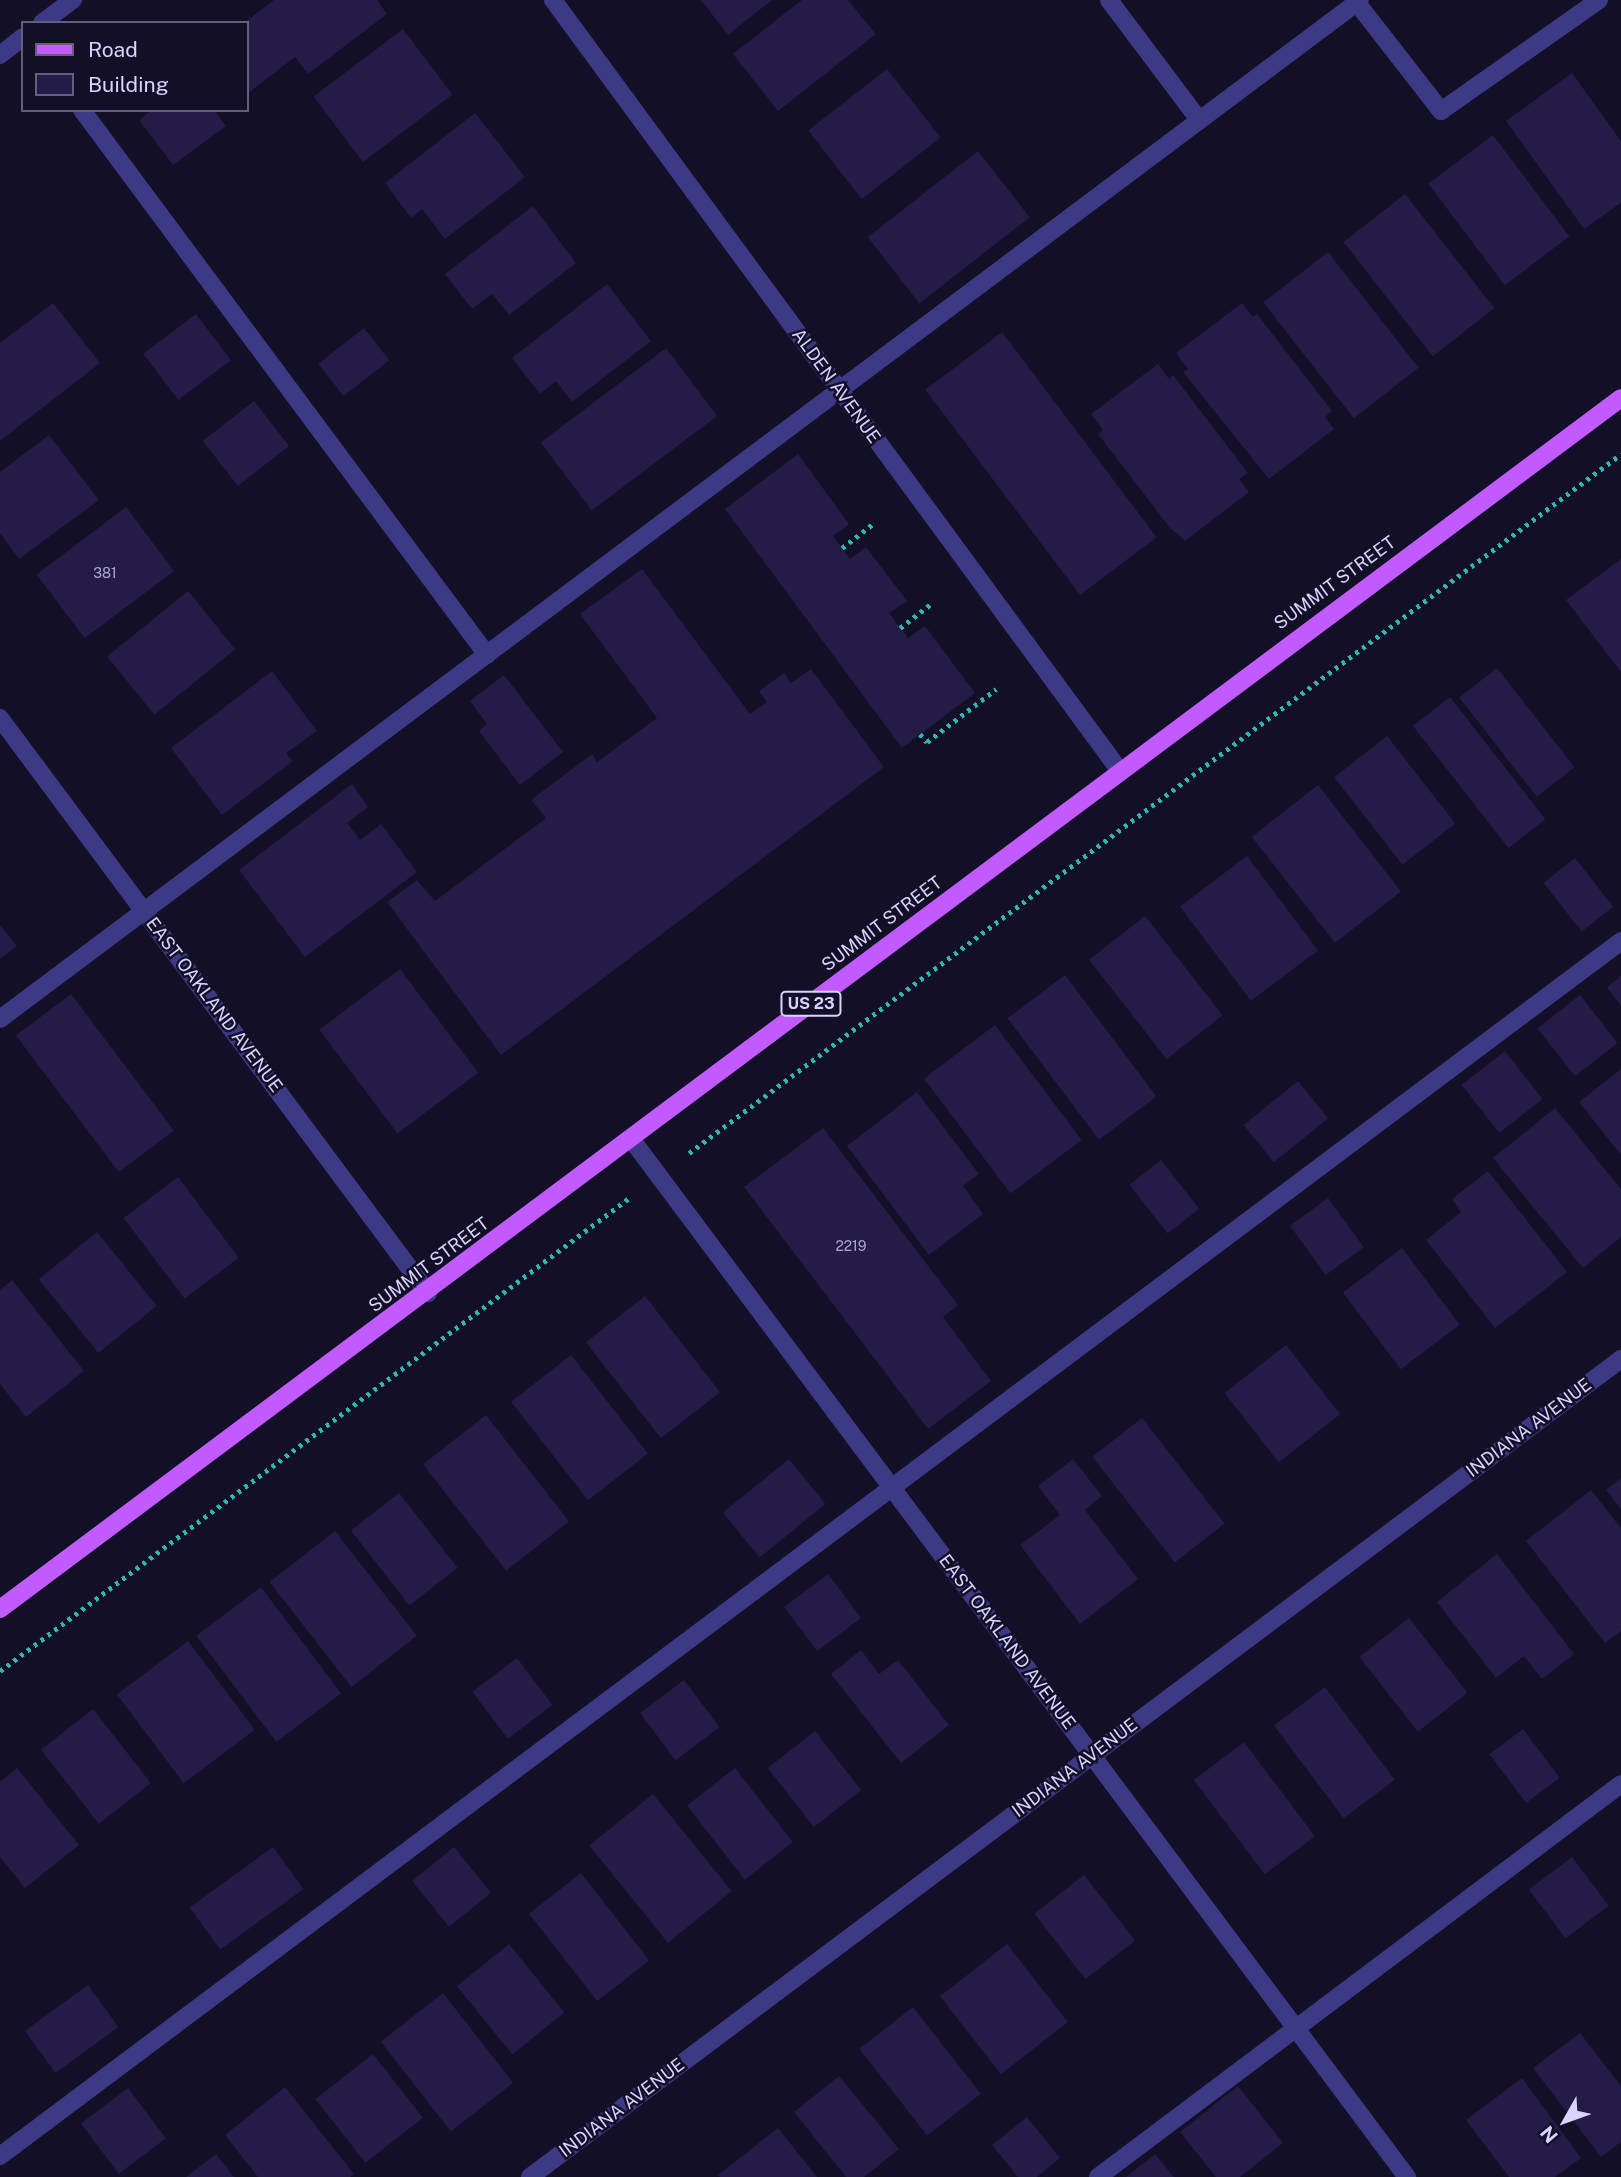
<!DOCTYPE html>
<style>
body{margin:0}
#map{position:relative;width:1621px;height:2177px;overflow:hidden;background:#130f26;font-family:"Public Sans",sans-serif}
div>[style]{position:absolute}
.building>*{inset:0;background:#241b47;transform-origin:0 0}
.path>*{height:4.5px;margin-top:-2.25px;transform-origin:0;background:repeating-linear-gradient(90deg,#2fb8b0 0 3.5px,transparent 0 8.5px)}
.minor>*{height:18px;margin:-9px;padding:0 9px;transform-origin:9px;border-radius:9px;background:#3d3a85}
.major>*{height:18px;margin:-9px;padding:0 9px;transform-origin:9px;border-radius:9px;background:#c25bff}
span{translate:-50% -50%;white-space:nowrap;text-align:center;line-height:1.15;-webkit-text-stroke:5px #130f26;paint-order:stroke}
.number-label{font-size:14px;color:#aca6d1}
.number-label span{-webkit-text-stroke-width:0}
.shield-label span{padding:2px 5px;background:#130f26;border:2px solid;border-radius:5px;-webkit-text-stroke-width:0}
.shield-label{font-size:16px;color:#d9d4ff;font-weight:700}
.street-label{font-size:18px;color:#d9d4ff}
.legend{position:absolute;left:21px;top:21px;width:228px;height:91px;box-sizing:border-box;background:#130f26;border:2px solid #625e7d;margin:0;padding:9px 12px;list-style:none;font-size:21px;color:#d9d4ff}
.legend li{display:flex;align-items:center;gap:14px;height:35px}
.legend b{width:35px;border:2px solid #625e7d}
.north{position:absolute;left:1530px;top:2086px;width:70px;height:70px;-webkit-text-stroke:5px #130f26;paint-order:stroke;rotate:230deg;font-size:19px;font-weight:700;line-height:28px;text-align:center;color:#d9d4ff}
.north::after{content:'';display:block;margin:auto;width:24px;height:32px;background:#d9d4ff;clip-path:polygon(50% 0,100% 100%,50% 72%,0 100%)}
</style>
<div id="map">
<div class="building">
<i style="clip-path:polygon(274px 0,377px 0,387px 14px,308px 74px,295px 57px,247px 94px,244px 23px)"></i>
<i style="clip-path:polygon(701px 0,772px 0,728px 35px)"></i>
<i style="clip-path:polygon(802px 0,848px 0,876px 34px,778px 111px,733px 54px)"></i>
<i style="left:403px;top:29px;width:82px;height:112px;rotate:53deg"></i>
<i style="left:887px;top:69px;width:87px;height:100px;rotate:52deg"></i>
<i style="clip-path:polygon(1572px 73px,1621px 141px,1621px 203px,1584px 229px,1506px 121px)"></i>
<i style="clip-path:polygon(152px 110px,214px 110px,226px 126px,173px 165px,139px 120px)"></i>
<i style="clip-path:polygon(475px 113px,525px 177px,445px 239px,422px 209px,411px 218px,385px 183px)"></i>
<i style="left:1493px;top:135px;width:127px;height:81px;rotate:53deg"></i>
<i style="left:978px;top:151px;width:84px;height:140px;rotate:52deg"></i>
<i style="left:1405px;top:194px;width:145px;height:78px;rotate:52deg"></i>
<i style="clip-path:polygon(533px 206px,576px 263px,509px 315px,492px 294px,472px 309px,445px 274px)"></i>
<i style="left:1328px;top:252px;width:147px;height:82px;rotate:52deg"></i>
<i style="clip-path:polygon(607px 284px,651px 341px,572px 402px,556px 381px,540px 394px,512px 358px)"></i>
<i style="clip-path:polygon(53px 303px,100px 363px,0 441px,0 343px)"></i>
<i style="clip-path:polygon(1242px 303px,1253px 317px,1257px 314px,1332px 411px,1325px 417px,1334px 429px,1269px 479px,1183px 372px,1188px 369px,1176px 353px)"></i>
<i style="left:196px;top:314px;width:58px;height:66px;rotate:53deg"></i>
<i style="left:364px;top:328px;width:41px;height:58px;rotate:52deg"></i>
<i style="left:1002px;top:332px;width:257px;height:96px;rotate:53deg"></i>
<i style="left:666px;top:348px;width:85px;height:157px;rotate:53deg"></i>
<i style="clip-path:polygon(1158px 364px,1169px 379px,1173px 375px,1248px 473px,1239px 479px,1249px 492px,1185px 541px,1170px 528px,1098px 434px,1103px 430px,1091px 414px)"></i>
<i style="left:254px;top:401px;width:57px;height:65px;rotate:52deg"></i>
<i style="clip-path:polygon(49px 435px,99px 500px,19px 559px,0 533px,0 472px)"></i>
<i style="clip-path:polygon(798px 454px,849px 524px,833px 536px,850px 559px,866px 547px,907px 601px,889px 613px,908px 638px,925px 626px,975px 693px,902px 748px,725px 509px)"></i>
<i style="left:126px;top:507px;width:80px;height:112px;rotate:53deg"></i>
<i style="clip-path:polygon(1621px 559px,1621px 672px,1566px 600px)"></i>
<i style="clip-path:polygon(642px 569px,750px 714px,767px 702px,759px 691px,784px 673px,791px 683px,811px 669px,884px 767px,501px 1055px,387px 902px,417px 880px,435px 901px,546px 818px,531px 800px,592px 754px,597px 762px,657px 718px,580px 614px)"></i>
<i style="left:188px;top:591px;width:75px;height:104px;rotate:51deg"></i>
<i style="left:1497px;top:668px;width:126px;height:48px;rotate:52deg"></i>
<i style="clip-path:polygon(272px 671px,317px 731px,286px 753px,293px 761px,222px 815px,171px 748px)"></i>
<i style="clip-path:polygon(504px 675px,563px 752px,520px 785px,479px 731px,487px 724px,470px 701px)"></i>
<i style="left:1450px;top:697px;width:155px;height:47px;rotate:52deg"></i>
<i style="left:1387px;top:736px;width:111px;height:67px;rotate:52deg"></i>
<i style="clip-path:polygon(352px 784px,368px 807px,347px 823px,360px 840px,381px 824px,417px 872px,305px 957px,239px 870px)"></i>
<i style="left:1318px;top:785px;width:135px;height:84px;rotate:52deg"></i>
<i style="left:1247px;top:856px;width:118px;height:84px;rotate:53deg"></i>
<i style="left:1575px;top:858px;width:62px;height:40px;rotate:52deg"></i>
<i style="left:1145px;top:916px;width:126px;height:71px;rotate:52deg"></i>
<i style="clip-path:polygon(0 925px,17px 946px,0 959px)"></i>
<i style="left:400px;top:969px;width:130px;height:101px;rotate:53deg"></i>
<i style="left:1065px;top:975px;width:152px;height:72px;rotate:53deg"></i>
<i style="clip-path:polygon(1621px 976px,1621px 1006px,1607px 987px)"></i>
<i style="left:71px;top:994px;width:171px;height:69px;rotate:53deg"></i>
<i style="left:1580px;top:995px;width:61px;height:54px;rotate:52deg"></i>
<i style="left:995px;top:1025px;width:144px;height:89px;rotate:53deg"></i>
<i style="left:1505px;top:1051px;width:61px;height:55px;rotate:52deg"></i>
<i style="clip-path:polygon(1621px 1069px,1621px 1155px,1579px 1102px)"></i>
<i style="left:1298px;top:1081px;width:48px;height:70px;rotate:51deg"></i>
<i style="clip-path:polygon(917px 1092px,979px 1174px,963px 1186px,983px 1214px,929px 1255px,847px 1146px)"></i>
<i style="clip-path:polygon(1555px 1108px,1621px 1189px,1621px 1237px,1583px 1268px,1493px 1158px)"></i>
<i style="clip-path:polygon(823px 1128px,958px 1305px,943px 1317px,991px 1381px,928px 1429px,744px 1187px)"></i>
<i style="left:1161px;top:1160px;width:62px;height:40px;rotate:52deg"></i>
<i style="clip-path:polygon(1488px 1171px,1567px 1272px,1495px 1328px,1426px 1240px,1461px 1212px,1452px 1199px)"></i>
<i style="left:178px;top:1177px;width:101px;height:68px;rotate:53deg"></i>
<i style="left:1328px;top:1198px;width:61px;height:47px;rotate:54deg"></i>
<i style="left:97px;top:1232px;width:95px;height:75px;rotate:51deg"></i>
<i style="left:1402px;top:1248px;width:96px;height:74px;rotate:53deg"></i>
<i style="clip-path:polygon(12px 1280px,84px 1371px,26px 1417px,0 1384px,0 1290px)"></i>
<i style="left:645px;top:1296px;width:122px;height:75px;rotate:52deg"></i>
<i style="left:1286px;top:1345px;width:88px;height:78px;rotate:52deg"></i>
<i style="left:571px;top:1355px;width:125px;height:76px;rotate:52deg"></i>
<i style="left:486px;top:1415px;width:135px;height:80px;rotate:52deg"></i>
<i style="left:1142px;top:1418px;width:134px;height:63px;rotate:52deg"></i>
<i style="left:789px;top:1459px;width:58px;height:85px;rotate:51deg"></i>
<i style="clip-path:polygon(1073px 1459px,1102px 1496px,1085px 1510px,1138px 1579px,1080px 1624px,1020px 1545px,1060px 1515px,1038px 1486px)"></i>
<i style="clip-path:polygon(1621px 1478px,1621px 1509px,1606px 1490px)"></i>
<i style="clip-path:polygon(1591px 1490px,1621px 1528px,1621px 1631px,1605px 1643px,1526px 1541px)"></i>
<i style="left:399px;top:1493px;width:95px;height:61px;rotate:52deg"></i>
<i style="left:335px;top:1531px;width:133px;height:83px;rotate:52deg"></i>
<i style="clip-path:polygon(1497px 1554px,1574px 1654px,1542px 1679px,1524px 1656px,1496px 1678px,1437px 1602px)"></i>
<i style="left:828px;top:1574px;width:55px;height:55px;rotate:53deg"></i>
<i style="left:261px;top:1587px;width:133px;height:81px;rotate:53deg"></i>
<i style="left:1409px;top:1618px;width:95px;height:63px;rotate:52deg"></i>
<i style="left:188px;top:1641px;width:111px;height:89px;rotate:53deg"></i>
<i style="clip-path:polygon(861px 1650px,879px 1674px,898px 1660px,949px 1725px,901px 1763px,831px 1674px)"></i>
<i style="left:517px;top:1658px;width:59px;height:56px;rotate:53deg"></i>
<i style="left:684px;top:1680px;width:59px;height:55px;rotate:53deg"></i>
<i style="left:1325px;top:1687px;width:116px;height:64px;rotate:53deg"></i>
<i style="left:93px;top:1709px;width:94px;height:66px;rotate:52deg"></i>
<i style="left:1523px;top:1729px;width:61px;height:42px;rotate:53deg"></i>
<i style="left:815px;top:1731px;width:75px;height:60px;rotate:52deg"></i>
<i style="left:1244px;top:1742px;width:118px;height:63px;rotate:53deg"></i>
<i style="clip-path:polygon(17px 1768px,79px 1845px,25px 1888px,0 1857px,0 1782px)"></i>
<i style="left:735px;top:1768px;width:94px;height:61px;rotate:52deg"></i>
<i style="left:653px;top:1794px;width:125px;height:82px;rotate:51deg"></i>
<i style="left:273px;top:1847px;width:52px;height:103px;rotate:54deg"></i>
<i style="left:454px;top:1847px;width:59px;height:54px;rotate:51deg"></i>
<i style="left:1572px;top:1857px;width:61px;height:54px;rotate:53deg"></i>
<i style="left:581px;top:1873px;width:111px;height:66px;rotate:52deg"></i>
<i style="left:1084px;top:1875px;width:83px;height:63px;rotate:52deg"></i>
<i style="left:509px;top:1944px;width:88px;height:67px;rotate:51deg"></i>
<i style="left:1007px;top:1944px;width:99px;height:85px;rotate:52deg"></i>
<i style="left:88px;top:1985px;width:52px;height:78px;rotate:54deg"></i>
<i style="left:443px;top:1993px;width:114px;height:79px;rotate:52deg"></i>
<i style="left:913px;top:2007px;width:110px;height:68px;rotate:52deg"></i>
<i style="clip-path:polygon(1580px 2033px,1621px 2086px,1621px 2142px,1601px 2157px,1533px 2068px)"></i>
<i style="left:373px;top:2054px;width:81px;height:73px;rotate:52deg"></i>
<i style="clip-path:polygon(839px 2076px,899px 2149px,864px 2177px,846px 2177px,794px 2112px)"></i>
<i style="clip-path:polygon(1522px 2078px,1581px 2158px,1555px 2177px,1509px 2177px,1466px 2120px)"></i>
<i style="clip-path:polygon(1238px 2086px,1283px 2143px,1240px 2177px,1216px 2177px,1180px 2132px)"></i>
<i style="clip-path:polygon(285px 2087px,354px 2174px,350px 2177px,258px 2177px,225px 2135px)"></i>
<i style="left:128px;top:2088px;width:63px;height:59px;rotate:53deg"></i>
<i style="clip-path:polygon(1027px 2117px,1060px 2158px,1037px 2177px,1018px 2177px,992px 2145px)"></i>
<i style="clip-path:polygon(778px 2128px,817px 2177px,720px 2177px,718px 2175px)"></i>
<i style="clip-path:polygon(216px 2154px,234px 2177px,186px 2177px)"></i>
<i style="clip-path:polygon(1155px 2154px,1174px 2177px,1126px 2177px)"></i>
</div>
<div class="path">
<i style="left:842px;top:548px;width:41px;rotate:-38deg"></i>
<i style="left:900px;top:628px;width:41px;rotate:-38deg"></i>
<i style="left:920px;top:734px;width:11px;rotate:49deg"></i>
<i style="left:927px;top:742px;width:87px;rotate:-37.5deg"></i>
<i style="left:689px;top:1153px;width:1165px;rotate:-36.87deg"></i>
<i style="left:0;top:1671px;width:787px;rotate:-36.94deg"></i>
</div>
<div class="minor">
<i style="left:553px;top:0;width:957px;rotate:53.67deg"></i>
<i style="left:1109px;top:0;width:150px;rotate:53.1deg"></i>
<i style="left:1357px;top:3px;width:137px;rotate:52.1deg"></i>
<i style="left:1441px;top:111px;width:193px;rotate:-35.1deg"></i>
<i style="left:42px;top:23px;width:39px;rotate:-37deg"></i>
<i style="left:0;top:55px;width:29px;rotate:-38deg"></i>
<i style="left:82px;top:110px;width:679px;rotate:53.38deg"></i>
<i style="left:0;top:718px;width:717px;rotate:53.34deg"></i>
<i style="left:0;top:1019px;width:1699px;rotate:-36.84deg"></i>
<i style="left:632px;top:1140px;width:1295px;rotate:53.23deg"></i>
<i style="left:0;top:2156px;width:2026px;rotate:-36.85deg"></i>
<i style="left:530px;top:2177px;width:1364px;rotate:-36.86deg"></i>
<i style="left:1098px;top:2177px;width:654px;rotate:-36.92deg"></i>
</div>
<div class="major">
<i style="left:0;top:1609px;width:2023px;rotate:-36.76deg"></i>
</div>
<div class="number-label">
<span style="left:105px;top:573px">381</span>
<span style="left:851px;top:1246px">2219</span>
</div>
<div class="shield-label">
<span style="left:811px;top:1004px">US 23</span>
</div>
<div class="street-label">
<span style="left:836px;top:386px;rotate:54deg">ALDEN AVENUE</span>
<span style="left:1335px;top:583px;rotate:-36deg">SUMMIT STREET</span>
<span style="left:882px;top:924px;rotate:-37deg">SUMMIT STREET</span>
<span style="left:214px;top:1005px;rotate:53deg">EAST OAKLAND AVENUE</span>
<span style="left:429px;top:1265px;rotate:-37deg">SUMMIT STREET</span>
<span style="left:1529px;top:1428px;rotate:-37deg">INDIANA AVENUE</span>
<span style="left:1007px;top:1642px;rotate:53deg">EAST OAKLAND AVENUE</span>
<span style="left:1075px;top:1768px;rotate:-37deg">INDIANA AVENUE</span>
<span style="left:622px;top:2108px;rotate:-37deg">INDIANA AVENUE</span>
</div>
<ul class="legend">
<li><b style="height:9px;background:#c25bff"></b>Road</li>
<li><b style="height:19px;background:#241b47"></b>Building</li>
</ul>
<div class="north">N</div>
</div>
